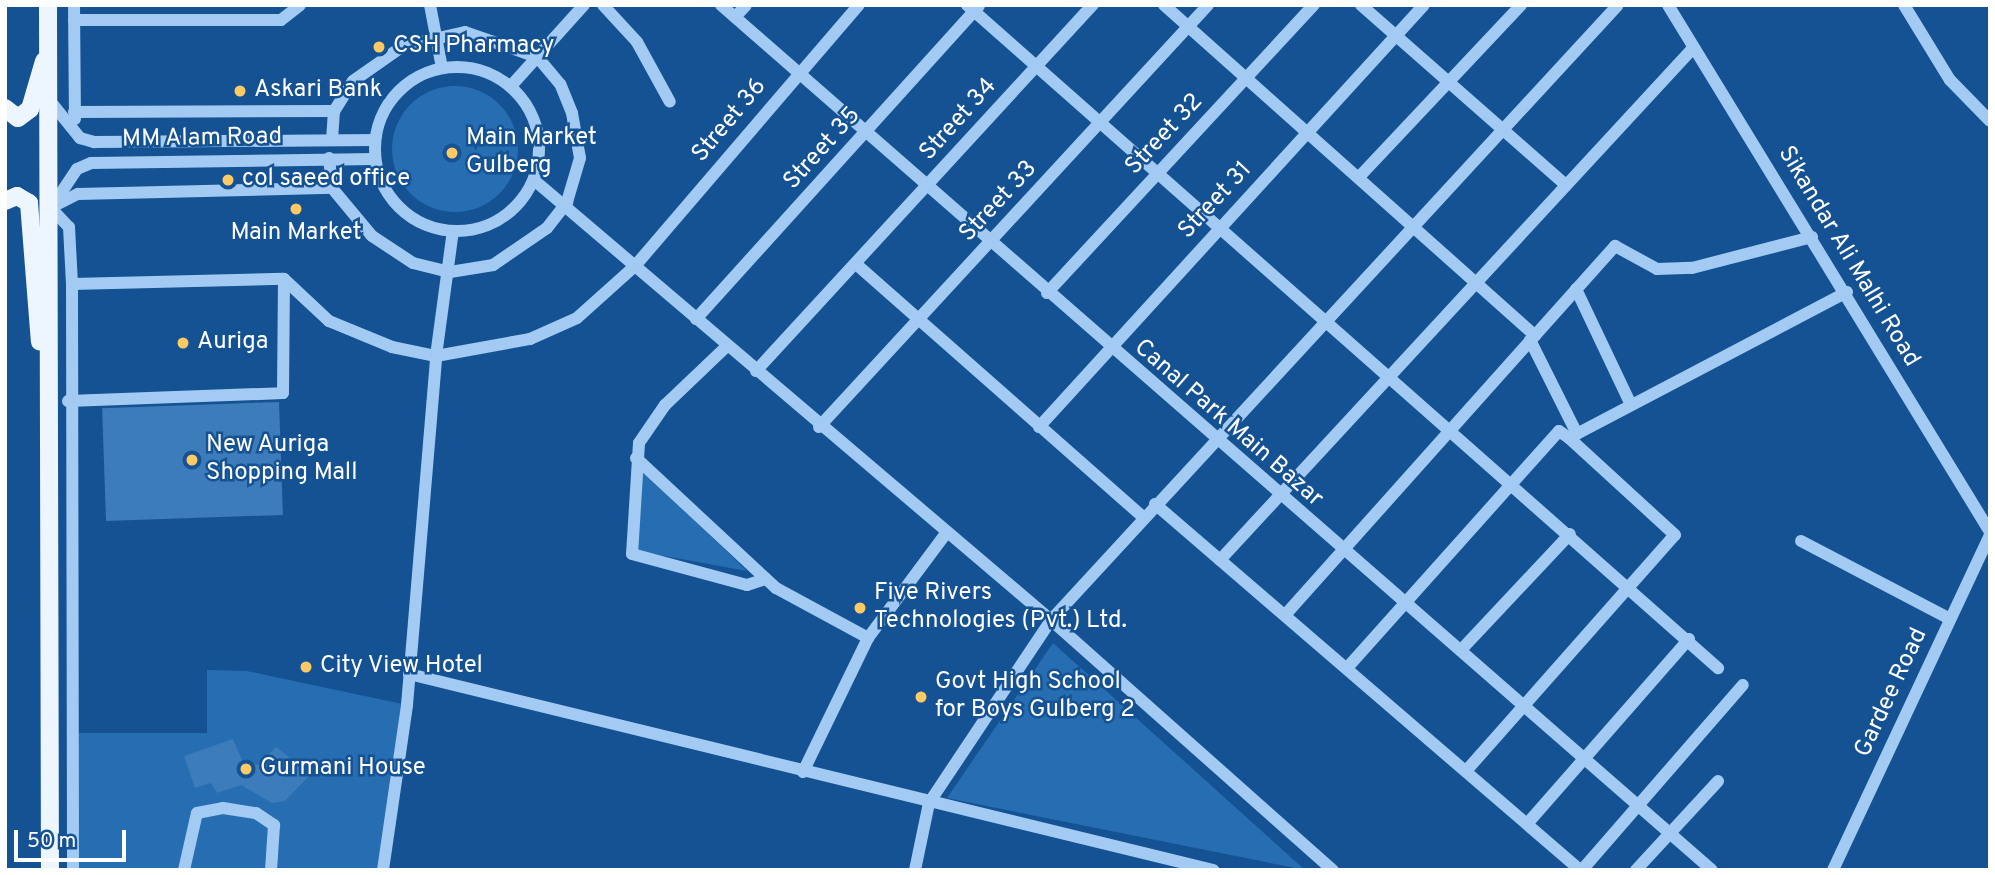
<!DOCTYPE html>
<style>
body{margin:0}
#map{position:relative;width:1995px;height:875px;overflow:hidden;background:#145293;font-family:Overpass,sans-serif}
div>[style]{position:absolute}
.green>*{inset:0;background:#266db2}
.round{border-radius:50%}
.building>*{inset:0;background:#3d7cbb;transform-origin:0 0}
.minor>*{height:12px;margin:-6px;padding:0 6px;transform-origin:6px;border-radius:6px;background:#a2caf2}
.minor>.ring{margin:-6px;padding:0;box-sizing:content-box;background:none;border:12px solid #a2caf2;border-radius:50%}
.major>*{height:18px;margin:-9px;padding:0 9px;transform-origin:9px;border-radius:9px;background:#edf5ff}
.dots>*{width:19px;height:19px;translate:-50% -50%;box-sizing:border-box;border:4px solid #145293;border-radius:50%}
span{translate:-50% -50%;white-space:nowrap;text-align:center;line-height:1.15;-webkit-text-stroke:5px #145293;paint-order:stroke}
.poi-label{font-size:24px;color:#fff}
.left{translate:0 -50%;text-align:left}
.street-label{font-size:24px;color:#fff}
.frame{position:absolute;inset:0;border:7px solid #fff;pointer-events:none}
.scale{position:absolute;left:14px;top:830px;width:112px;height:32px;box-sizing:border-box;border:4px solid #fff;border-top:0;padding-left:9px;font-size:21px;line-height:24px;white-space:nowrap;color:#fff;-webkit-text-stroke:5px #145293;paint-order:stroke}
</style>
<div id="map">
<div class="green">
<i class="round" style="left:392px;top:86px;width:126px;height:126px"></i>
<i style="clip-path:polygon(643px 471px,747px 571px,637px 551px)"></i>
<i style="clip-path:polygon(1053px 643px,1305px 870px,947px 798px)"></i>
<i style="clip-path:polygon(207px 670px,247px 671px,407px 705px,383px 870px,73px 870px,73px 733px,207px 733px)"></i>
</div>
<div class="building">
<i style="left:279px;top:402px;width:113px;height:177px;rotate:88deg"></i>
<i style="clip-path:polygon(233px 739px,242px 760px,258px 765px,276px 747px,311px 774px,285px 801px,272px 803px,241px 785px,217px 793px,211px 783px,195px 788px,184px 756px)"></i>
</div>
<div class="minor">
<i style="left:74px;top:5px;width:114px;rotate:89.5deg"></i>
<i style="left:430px;top:5px;width:64px;rotate:79.2deg"></i>
<i style="left:603px;top:5px;width:50px;rotate:47.4deg"></i>
<i style="left:637px;top:42px;width:68px;rotate:61.2deg"></i>
<i style="left:721px;top:5px;width:1315px;rotate:41.12deg"></i>
<i style="left:967px;top:5px;width:1002px;rotate:41.44deg"></i>
<i style="left:1164px;top:5px;width:497px;rotate:41.7deg"></i>
<i style="left:1361px;top:5px;width:273px;rotate:41.3deg"></i>
<i style="left:1668px;top:5px;width:618px;rotate:58.57deg"></i>
<i style="left:1904px;top:5px;width:88px;rotate:58.5deg"></i>
<i style="left:1950px;top:80px;width:57px;rotate:45.7deg"></i>
<i style="left:735px;top:17px;width:16px;rotate:-47deg"></i>
<i style="left:74px;top:20px;width:207px"></i>
<i style="left:281px;top:20px;width:24px;rotate:-38deg"></i>
<i class="ring" style="left:375px;top:67px;width:152px;height:152px"></i>
<i style="left:511px;top:86px;width:109px;rotate:-48deg"></i>
<i style="left:50px;top:101px;width:48px;rotate:51deg"></i>
<i style="left:80px;top:138px;width:15px;rotate:16deg"></i>
<i style="left:94px;top:142px;width:281px;rotate:-0.4deg"></i>
<i style="left:74px;top:112px;width:260px;rotate:-0.2deg"></i>
<i style="left:334px;top:111px;width:29px;rotate:94deg"></i>
<i style="left:329px;top:158px;width:30px;rotate:84deg"></i>
<i style="left:332px;top:188px;width:62px;rotate:50.2deg"></i>
<i style="left:372px;top:236px;width:49px;rotate:33.4deg"></i>
<i style="left:413px;top:263px;width:38px;rotate:14deg"></i>
<i style="left:450px;top:272px;width:44px;rotate:-9.2deg"></i>
<i style="left:493px;top:265px;width:65px;rotate:-34.4deg"></i>
<i style="left:547px;top:228px;width:33px;rotate:-52deg"></i>
<i style="left:567px;top:202px;width:46px;rotate:-73.5deg"></i>
<i style="left:580px;top:158px;width:46px;rotate:-100.1deg"></i>
<i style="left:572px;top:113px;width:31px;rotate:-112deg"></i>
<i style="left:560px;top:84px;width:35px;rotate:-130deg"></i>
<i style="left:537px;top:57px;width:76px;rotate:-160.9deg"></i>
<i style="left:465px;top:32px;width:64px;rotate:167.3deg"></i>
<i style="left:403px;top:46px;width:61px;rotate:145deg"></i>
<i style="left:353px;top:81px;width:36px;rotate:122deg"></i>
<i style="left:1360px;top:176px;width:235px;rotate:-46.7deg"></i>
<i style="left:534px;top:180px;width:679px;rotate:40.4deg"></i>
<i style="left:1051px;top:620px;width:377px;rotate:41.6deg"></i>
<i style="left:54px;top:206px;width:27px;rotate:-27deg"></i>
<i style="left:78px;top:194px;width:254px;rotate:-1.4deg"></i>
<i style="left:51px;top:208px;width:26px;rotate:47deg"></i>
<i style="left:69px;top:227px;width:57px;rotate:87deg"></i>
<i style="left:72px;top:284px;width:586px;rotate:89.9deg"></i>
<i style="left:51px;top:208px;width:47px;rotate:-56.3deg"></i>
<i style="left:77px;top:169px;width:15px;rotate:-23deg"></i>
<i style="left:91px;top:163px;width:284px;rotate:-0.8deg"></i>
<i style="left:856px;top:264px;width:383px;rotate:41.4deg"></i>
<i style="left:72px;top:284px;width:212px;rotate:-1.4deg"></i>
<i style="left:284px;top:279px;width:62px;rotate:43deg"></i>
<i style="left:329px;top:321px;width:68px;rotate:22.4deg"></i>
<i style="left:392px;top:347px;width:45px;rotate:11.6deg"></i>
<i style="left:436px;top:356px;width:96px;rotate:-10.3deg"></i>
<i style="left:530px;top:339px;width:51px;rotate:-24.1deg"></i>
<i style="left:577px;top:318px;width:78px;rotate:-41.9deg"></i>
<i style="left:635px;top:266px;width:344px;rotate:-49.4deg"></i>
<i style="left:1576px;top:289px;width:128px;rotate:64.6deg"></i>
<i style="left:1047px;top:293px;width:393px;rotate:-47.2deg"></i>
<i style="left:696px;top:319px;width:422px;rotate:-47.9deg"></i>
<i style="left:1530px;top:340px;width:105px;rotate:63.4deg"></i>
<i style="left:727px;top:346px;width:86px;rotate:136.4deg"></i>
<i style="left:665px;top:405px;width:46px;rotate:124.4deg"></i>
<i style="left:639px;top:443px;width:111px;rotate:93.6deg"></i>
<i style="left:632px;top:554px;width:119px;rotate:15.1deg"></i>
<i style="left:747px;top:585px;width:20px;rotate:-18deg"></i>
<i style="left:756px;top:371px;width:498px;rotate:-47.4deg"></i>
<i style="left:68px;top:401px;width:215px;rotate:-2.1deg"></i>
<i style="left:283px;top:393px;width:114px;rotate:-89.5deg"></i>
<i style="left:819px;top:427px;width:574px;rotate:-47.33deg"></i>
<i style="left:1039px;top:427px;width:571px;rotate:-47.63deg"></i>
<i style="left:636px;top:458px;width:191px;rotate:42.9deg"></i>
<i style="left:776px;top:588px;width:105px;rotate:28.5deg"></i>
<i style="left:1155px;top:504px;width:561px;rotate:40.73deg"></i>
<i style="left:1801px;top:541px;width:168px;rotate:27.6deg"></i>
<i style="left:1220px;top:560px;width:698px;rotate:-47.26deg"></i>
<i style="left:1286px;top:614px;width:494px;rotate:-48.2deg"></i>
<i style="left:1615px;top:246px;width:48px;rotate:28.7deg"></i>
<i style="left:1657px;top:269px;width:35px;rotate:-2deg"></i>
<i style="left:1692px;top:268px;width:124px;rotate:-14.5deg"></i>
<i style="left:1461px;top:650px;width:159px;rotate:-46.8deg"></i>
<i style="left:1347px;top:668px;width:318px;rotate:-48.2deg"></i>
<i style="left:1559px;top:431px;width:12px;rotate:35deg"></i>
<i style="left:1569px;top:438px;width:314px;rotate:-27.7deg"></i>
<i style="left:409px;top:674px;width:828px;rotate:13.7deg"></i>
<i style="left:1466px;top:771px;width:315px;rotate:-48.5deg"></i>
<i style="left:1675px;top:535px;width:144px;rotate:-137.5deg"></i>
<i style="left:803px;top:772px;width:149px;rotate:-64.1deg"></i>
<i style="left:868px;top:638px;width:132px;rotate:-53.3deg"></i>
<i style="left:1527px;top:824px;width:246px;rotate:-48.8deg"></i>
<i style="left:184px;top:870px;width:58px;rotate:-77.2deg"></i>
<i style="left:197px;top:813px;width:26px;rotate:-11deg"></i>
<i style="left:223px;top:808px;width:33px;rotate:9deg"></i>
<i style="left:256px;top:813px;width:22px;rotate:34deg"></i>
<i style="left:274px;top:825px;width:45px;rotate:93.8deg"></i>
<i style="left:383px;top:870px;width:167px;rotate:-81.7deg"></i>
<i style="left:407px;top:705px;width:350px;rotate:-85.2deg"></i>
<i style="left:436px;top:356px;width:126px;rotate:-82.3deg"></i>
<i style="left:915px;top:870px;width:68px;rotate:-78.2deg"></i>
<i style="left:929px;top:803px;width:220px;rotate:-56.3deg"></i>
<i style="left:1051px;top:620px;width:836px;rotate:-47.33deg"></i>
<i style="left:1582px;top:870px;width:245px;rotate:-49deg"></i>
<i style="left:1636px;top:870px;width:121px;rotate:-47.3deg"></i>
<i style="left:1833px;top:870px;width:370px;rotate:-64.9deg"></i>
</div>
<div class="major">
<i style="left:48px;top:5px;width:865px;rotate:89.87deg"></i>
<i style="left:5px;top:108px;width:16px;rotate:38deg"></i>
<i style="left:18px;top:118px;width:15px;rotate:-37deg"></i>
<i style="left:30px;top:109px;width:50px;rotate:-73.7deg"></i>
<i style="left:5px;top:201px;width:13px;rotate:-23deg"></i>
<i style="left:17px;top:196px;width:14px;rotate:30deg"></i>
<i style="left:29px;top:203px;width:139px;rotate:85.5deg"></i>
</div>
<div class="dots">
<i style="left:379px;top:47px;background:#ffca63"></i>
<i style="left:240px;top:91px;background:#ffca63"></i>
<i style="left:452px;top:153px;background:#ffca63"></i>
<i style="left:228px;top:180px;background:#ffca63"></i>
<i style="left:296px;top:209px;background:#ffca63"></i>
<i style="left:183px;top:343px;background:#ffca63"></i>
<i style="left:192px;top:460px;background:#ffca63"></i>
<i style="left:860px;top:608px;background:#ffca63"></i>
<i style="left:306px;top:667px;background:#ffca63"></i>
<i style="left:921px;top:697px;background:#ffca63"></i>
<i style="left:246px;top:769px;background:#ffca63"></i>
</div>
<div class="poi-label">
<span class="left" style="left:393px;top:47px">CSH Pharmacy</span>
<span class="left" style="left:254px;top:91px">Askari Bank</span>
<span class="left" style="left:466px;top:153px">Main Market<br>Gulberg</span>
<span class="left" style="left:242px;top:180px">col saeed office</span>
<span style="left:296px;top:234px">Main Market</span>
<span class="left" style="left:197px;top:343px">Auriga</span>
<span class="left" style="left:206px;top:460px">New Auriga<br>Shopping Mall</span>
<span class="left" style="left:874px;top:608px">Five Rivers<br>Technologies (Pvt.) Ltd.</span>
<span class="left" style="left:320px;top:667px">City View Hotel</span>
<span class="left" style="left:935px;top:697px">Govt High School<br>for Boys Gulberg 2</span>
<span class="left" style="left:260px;top:769px">Gurmani House</span>
</div>
<div class="street-label">
<span style="left:959px;top:120px;rotate:-48deg">Street 34</span>
<span style="left:730px;top:121px;rotate:-50deg">Street 36</span>
<span style="left:1165px;top:135px;rotate:-47deg">Street 32</span>
<span style="left:202px;top:139px;rotate:-1deg">MM Alam Road</span>
<span style="left:823px;top:149px;rotate:-48deg">Street 35</span>
<span style="left:1216px;top:201px;rotate:-47deg">Street 31</span>
<span style="left:999px;top:202px;rotate:-47deg">Street 33</span>
<span style="left:1848px;top:257px;rotate:59deg">Sikandar Ali Malhi Road</span>
<span style="left:1228px;top:424px;rotate:41deg">Canal Park Main Bazar</span>
<span style="left:1892px;top:693px;rotate:-65deg">Gardee Road</span>
</div>
<div class="frame"></div>
<div class="scale">50 m</div>
</div>
